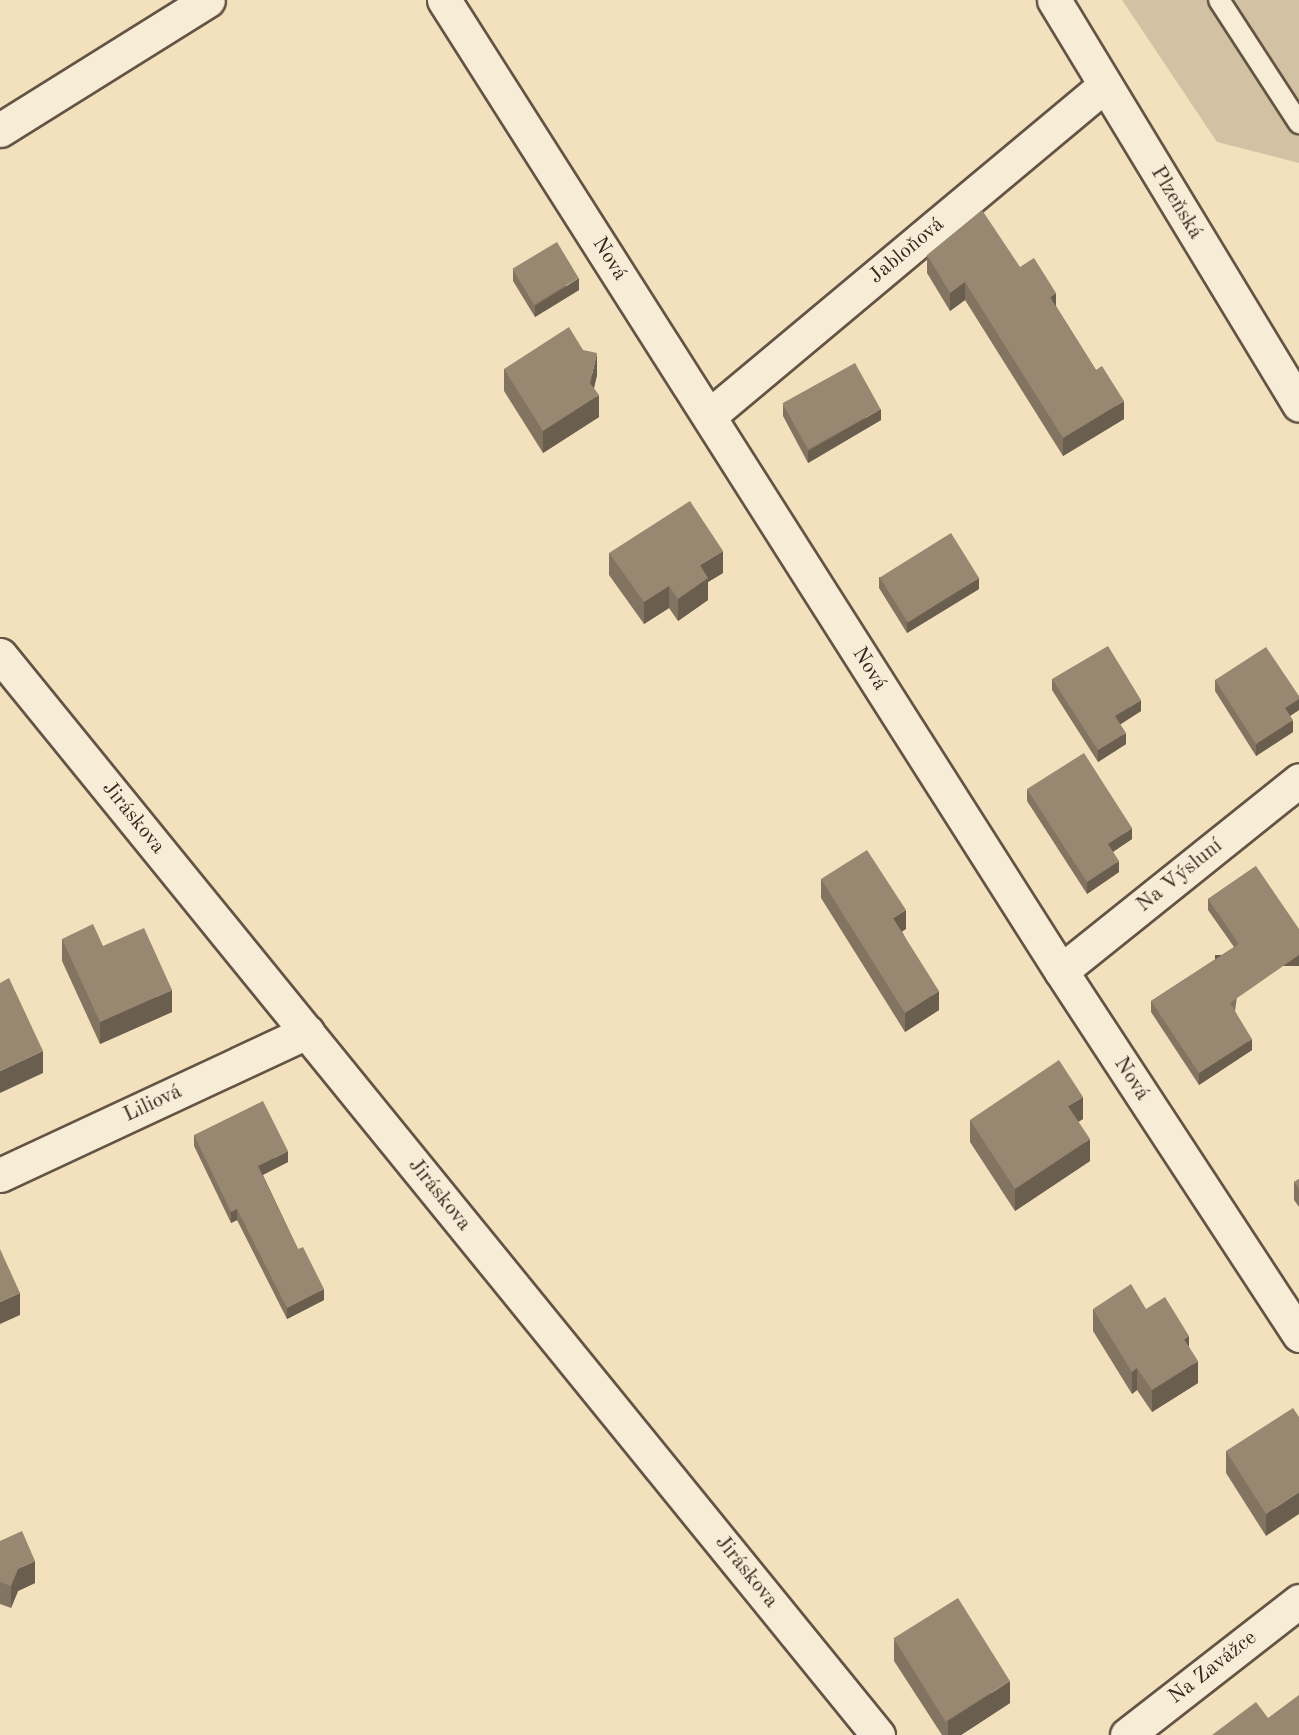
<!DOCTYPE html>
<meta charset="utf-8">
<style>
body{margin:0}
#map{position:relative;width:1299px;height:1735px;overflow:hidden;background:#f3e1be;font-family:"Old Standard TT",serif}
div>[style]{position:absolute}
.green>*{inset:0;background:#d3c1a3}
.roads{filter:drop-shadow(2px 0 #645445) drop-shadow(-2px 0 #645445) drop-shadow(0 2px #645445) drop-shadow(0 -2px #645445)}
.lane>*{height:20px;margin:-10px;padding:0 10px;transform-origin:10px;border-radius:10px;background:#f7ecd5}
.street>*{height:33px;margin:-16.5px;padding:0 16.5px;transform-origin:16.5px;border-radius:16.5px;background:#f7ecd5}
.secondary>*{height:33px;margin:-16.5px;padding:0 16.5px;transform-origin:16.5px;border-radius:16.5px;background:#f7ecd5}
.wall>*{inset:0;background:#837461}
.shaded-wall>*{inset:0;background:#6a5e4f;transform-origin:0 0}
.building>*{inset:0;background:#988771;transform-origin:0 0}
span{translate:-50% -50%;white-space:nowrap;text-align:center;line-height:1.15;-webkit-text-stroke:4.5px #f7ecd5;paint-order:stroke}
.street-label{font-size:21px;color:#35251d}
</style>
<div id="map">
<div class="green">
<i style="clip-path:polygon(1122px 0,1299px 0,1299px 163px,1217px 142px)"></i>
</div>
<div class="roads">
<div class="lane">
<i style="left:1219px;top:0;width:147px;rotate:57deg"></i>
</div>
<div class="street">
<i style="left:444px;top:0;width:1150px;rotate:57.57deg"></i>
<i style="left:1061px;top:971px;width:435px;rotate:56.8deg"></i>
<i style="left:0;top:130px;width:245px;rotate:-32deg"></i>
<i style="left:709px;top:416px;width:516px;rotate:-39.89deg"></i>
<i style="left:0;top:655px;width:1392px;rotate:50.89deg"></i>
<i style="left:1061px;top:971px;width:305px;rotate:-38.7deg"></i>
<i style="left:0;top:1175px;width:339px;rotate:-25deg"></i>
<i style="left:1127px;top:1735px;width:218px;rotate:-37.9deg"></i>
</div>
<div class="secondary">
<i style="left:1054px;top:0;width:473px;rotate:58.8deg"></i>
</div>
</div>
<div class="wall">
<i style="clip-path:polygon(927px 255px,1020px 267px,1056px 306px,1096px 370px,1124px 419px,1063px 456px,965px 300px,950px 311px,927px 273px)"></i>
<i style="clip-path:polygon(513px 270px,579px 290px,535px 317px,513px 281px)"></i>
<i style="clip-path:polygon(504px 369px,597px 375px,594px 388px,599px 417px,543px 453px,504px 391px)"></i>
<i style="clip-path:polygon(783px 405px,881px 420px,808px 463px,783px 416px)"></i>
<i style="clip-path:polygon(609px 553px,723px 573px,708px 582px,708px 600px,678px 621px,669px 608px,644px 624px,609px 575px)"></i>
<i style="clip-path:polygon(879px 577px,979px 589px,907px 633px,879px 588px)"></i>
<i style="clip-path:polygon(1052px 679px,1141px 711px,1120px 724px,1126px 744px,1098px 762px,1052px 690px)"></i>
<i style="clip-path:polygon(1215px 680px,1299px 696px,1299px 710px,1290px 716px,1293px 732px,1256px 756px,1215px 691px)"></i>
<i style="clip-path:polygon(1027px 789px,1132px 839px,1113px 852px,1119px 872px,1087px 894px,1027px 801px)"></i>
<i style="clip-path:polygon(1256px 866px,1235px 1011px,1252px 1050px,1199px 1085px,1151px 1012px,1151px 1001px,1234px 947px,1208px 910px,1208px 899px)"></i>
<i style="clip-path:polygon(821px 879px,906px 929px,902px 931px,939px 1010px,905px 1032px,821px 898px)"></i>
<i style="clip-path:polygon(62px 939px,103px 946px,172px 1012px,100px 1044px,62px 961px)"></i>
<i style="clip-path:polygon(1083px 1119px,1078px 1122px,1090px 1161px,1015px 1211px,970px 1142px,970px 1120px)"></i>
<i style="clip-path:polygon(194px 1135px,288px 1162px,263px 1175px,298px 1249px,324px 1300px,287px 1319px,237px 1220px,231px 1223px,194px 1146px)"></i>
<i style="clip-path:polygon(1299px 1179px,1299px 1207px,1294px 1200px,1294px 1182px)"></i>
<i style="clip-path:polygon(1093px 1309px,1146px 1309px,1189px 1347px,1198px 1383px,1152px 1412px,1137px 1390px,1132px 1394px,1093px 1331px)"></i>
<i style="clip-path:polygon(1299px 1417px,1266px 1536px,1226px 1473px,1226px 1451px)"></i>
<i style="clip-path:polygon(0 1541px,35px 1583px,18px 1591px,11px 1608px,0 1604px)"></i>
<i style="clip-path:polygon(894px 1639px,1010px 1703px,961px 1735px,942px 1735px,894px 1661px)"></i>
</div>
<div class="shaded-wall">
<i style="clip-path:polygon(579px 278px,579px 290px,535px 317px,535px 306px)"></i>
<i style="clip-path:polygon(965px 282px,965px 300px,950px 311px,950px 293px)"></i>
<i style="clip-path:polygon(1056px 293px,1056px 311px,1050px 297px)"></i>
<i style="clip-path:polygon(597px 353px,597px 375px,591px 400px,599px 395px,599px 417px,543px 453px,543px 431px,590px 383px)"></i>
<i style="clip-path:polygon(1124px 401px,1124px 419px,1063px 456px,1063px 438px)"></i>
<i style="clip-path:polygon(881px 409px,881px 420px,808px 463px,808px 451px)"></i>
<i style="clip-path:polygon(723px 551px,723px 573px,708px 582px,708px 600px,678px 621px,678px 599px,700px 565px)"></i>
<i style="clip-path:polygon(979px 578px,979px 589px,907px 633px,907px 621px)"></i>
<i style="clip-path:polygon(669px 586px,669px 608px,644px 624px,644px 602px)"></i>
<i style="clip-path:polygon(1299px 699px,1299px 710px,1285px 719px,1285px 708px)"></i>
<i style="clip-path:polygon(1141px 700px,1141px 711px,1115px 728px,1115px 716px)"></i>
<i style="clip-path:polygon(1293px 720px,1293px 732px,1256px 756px,1256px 744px)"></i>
<i style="clip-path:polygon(1126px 733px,1126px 744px,1098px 762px,1098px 750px)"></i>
<i style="clip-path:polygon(1132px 828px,1132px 839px,1108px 855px,1108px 844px)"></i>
<i style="clip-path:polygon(1119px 861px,1119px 872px,1087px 894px,1087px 882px)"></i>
<i style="clip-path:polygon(906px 910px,906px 929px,893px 937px,893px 918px)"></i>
<i style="left:1299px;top:955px;width:11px;height:84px;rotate:90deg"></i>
<i style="clip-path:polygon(172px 990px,172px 1012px,100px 1044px,100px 1022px)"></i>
<i style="clip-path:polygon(939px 991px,939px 1010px,905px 1032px,905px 1013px)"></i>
<i style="clip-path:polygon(1252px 1039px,1252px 1050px,1199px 1085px,1199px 1073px)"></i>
<i style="clip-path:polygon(43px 1051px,43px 1073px,0 1093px,0 1071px)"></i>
<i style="clip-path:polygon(1083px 1097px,1083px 1119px,1068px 1128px,1068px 1106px)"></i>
<i style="clip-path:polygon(1090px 1139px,1090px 1161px,1015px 1211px,1015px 1189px)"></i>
<i style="clip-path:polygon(288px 1151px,288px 1162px,258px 1177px,258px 1166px)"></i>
<i style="clip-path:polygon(237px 1209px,237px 1220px,231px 1223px,231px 1212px)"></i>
<i style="clip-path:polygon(324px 1289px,324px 1300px,287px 1319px,287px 1308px)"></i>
<i style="clip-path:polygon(20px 1293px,20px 1315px,0 1324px,0 1302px)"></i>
<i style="clip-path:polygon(1189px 1336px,1189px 1358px,1184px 1339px)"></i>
<i style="clip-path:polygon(1198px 1361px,1198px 1383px,1152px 1412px,1152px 1390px)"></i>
<i style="clip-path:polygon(1137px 1368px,1137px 1390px,1132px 1394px,1132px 1372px)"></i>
<i style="clip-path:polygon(1299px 1492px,1299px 1514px,1266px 1536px,1266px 1514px)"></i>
<i style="clip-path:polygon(35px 1561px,35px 1583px,18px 1591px,11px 1608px,11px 1586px,18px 1569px)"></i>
<i style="clip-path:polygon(1010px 1681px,1010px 1703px,961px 1735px,948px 1735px,948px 1721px)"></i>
</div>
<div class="building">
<i style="clip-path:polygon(982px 210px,1020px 267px,1034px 258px,1056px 293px,1050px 297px,1096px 370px,1102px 366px,1124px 401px,1063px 438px,965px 282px,950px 293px,927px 255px)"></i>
<i style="left:557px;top:242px;width:42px;height:52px;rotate:59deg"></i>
<i style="clip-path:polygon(569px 327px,583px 350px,597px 353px,590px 383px,599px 395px,543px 431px,504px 369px)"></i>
<i style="left:855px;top:363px;width:53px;height:83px;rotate:61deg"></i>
<i style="clip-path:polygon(690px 501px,723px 551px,700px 565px,708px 578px,678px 599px,669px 586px,644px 602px,609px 553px)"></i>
<i style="left:951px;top:533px;width:53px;height:84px;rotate:58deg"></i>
<i style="clip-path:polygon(1108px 646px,1141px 700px,1115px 716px,1126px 733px,1098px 750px,1052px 679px)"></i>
<i style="clip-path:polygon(1266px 647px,1299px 696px,1299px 699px,1285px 708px,1293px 720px,1256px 744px,1215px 680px)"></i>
<i style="clip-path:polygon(1084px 753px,1132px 828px,1108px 844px,1119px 861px,1087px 882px,1027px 789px)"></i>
<i style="clip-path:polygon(867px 850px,906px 910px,893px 918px,939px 991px,905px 1013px,821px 879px)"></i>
<i style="clip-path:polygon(1256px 866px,1299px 929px,1299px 955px,1230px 1003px,1252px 1039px,1199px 1073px,1151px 1001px,1239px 944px,1208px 899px)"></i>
<i style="clip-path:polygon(93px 924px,103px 946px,144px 928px,172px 990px,100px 1022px,62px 939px)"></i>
<i style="clip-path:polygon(9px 978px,43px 1051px,0 1071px,0 983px)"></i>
<i style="clip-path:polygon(1059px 1060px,1083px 1097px,1068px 1106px,1090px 1139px,1015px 1189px,970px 1120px)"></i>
<i style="clip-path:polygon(263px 1101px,288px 1151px,258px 1166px,298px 1249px,303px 1247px,324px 1289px,287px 1308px,237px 1209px,231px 1212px,194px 1135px)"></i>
<i style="clip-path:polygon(1299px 1179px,1299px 1189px,1294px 1182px)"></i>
<i style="clip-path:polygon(0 1249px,20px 1293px,0 1302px)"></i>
<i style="clip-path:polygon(1131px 1284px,1146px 1309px,1165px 1297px,1189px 1336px,1184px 1339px,1198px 1361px,1152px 1390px,1137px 1368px,1132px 1372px,1093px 1309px)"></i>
<i style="clip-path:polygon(1293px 1408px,1299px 1417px,1299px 1492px,1266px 1514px,1226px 1451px)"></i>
<i style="clip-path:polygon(22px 1531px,35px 1561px,18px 1569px,11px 1586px,0 1582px,0 1541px)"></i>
<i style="left:958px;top:1598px;width:98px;height:76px;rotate:58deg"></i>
<i style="clip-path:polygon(1299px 1695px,1299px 1735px,1212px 1735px,1256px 1702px,1268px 1718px)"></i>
</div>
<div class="street-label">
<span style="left:1176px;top:203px;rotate:59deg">Plzeňská</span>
<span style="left:907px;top:251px;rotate:-40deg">Jabloňová</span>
<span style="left:609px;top:259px;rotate:58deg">Nová</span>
<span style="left:869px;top:669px;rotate:58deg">Nová</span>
<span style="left:133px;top:818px;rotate:51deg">Jiráskova</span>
<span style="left:1180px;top:876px;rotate:-39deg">Na Výsluní</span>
<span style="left:1131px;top:1079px;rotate:57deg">Nová</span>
<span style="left:153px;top:1104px;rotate:-25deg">Liliová</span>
<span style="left:439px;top:1195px;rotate:51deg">Jiráskova</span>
<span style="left:746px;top:1572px;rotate:51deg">Jiráskova</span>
<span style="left:1213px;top:1668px;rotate:-38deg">Na Zavážce</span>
</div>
</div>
